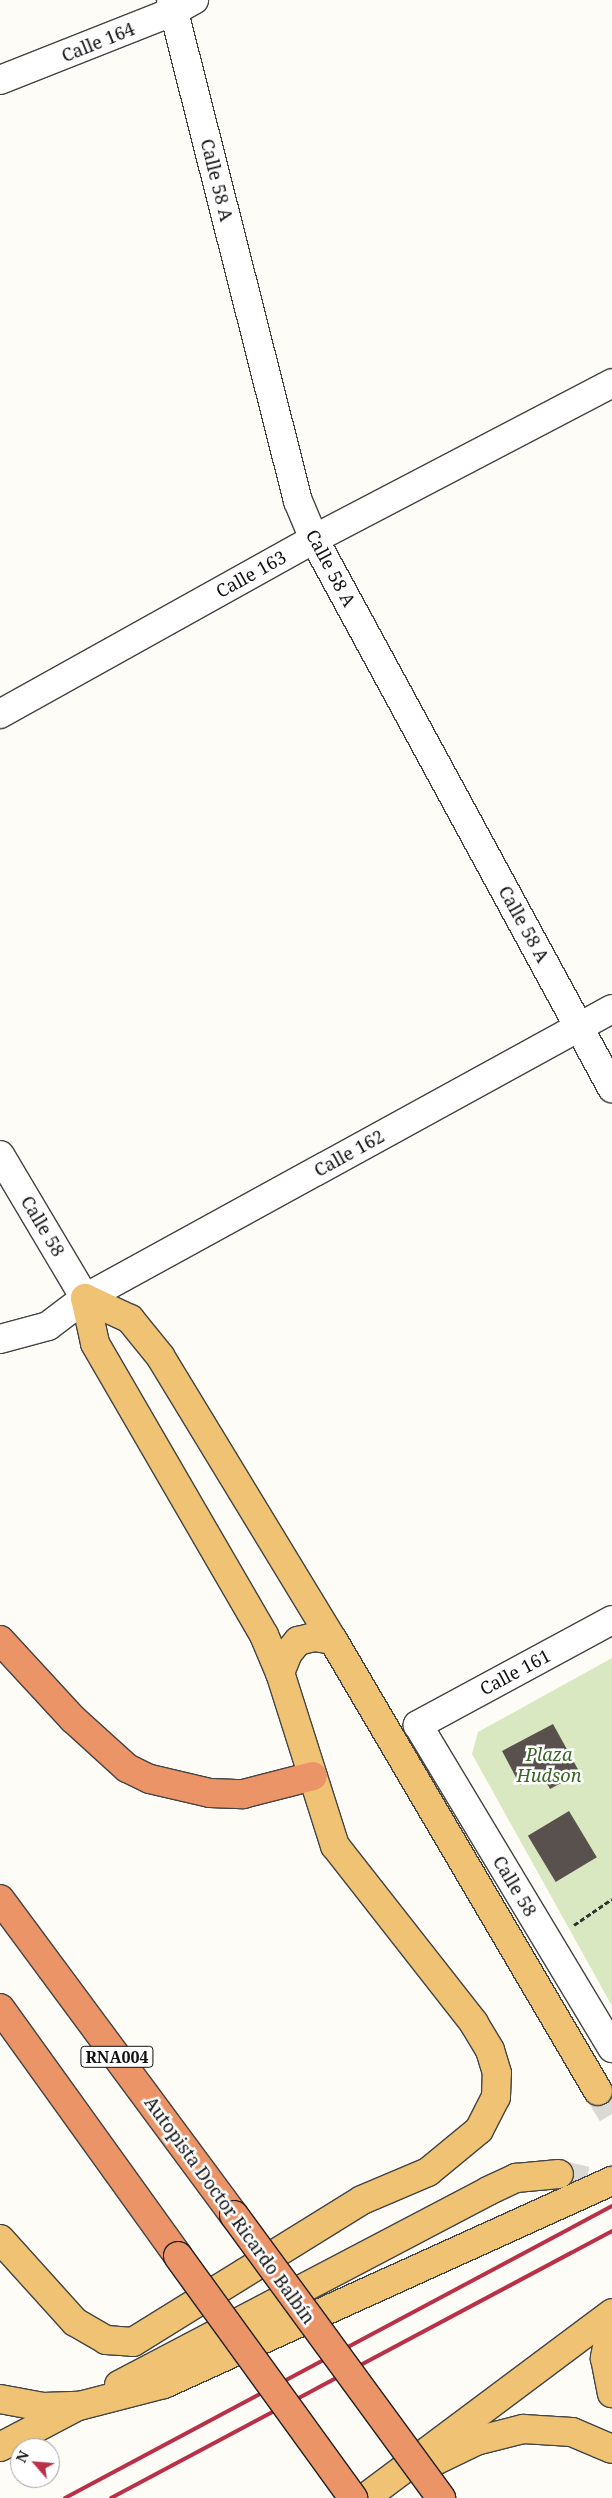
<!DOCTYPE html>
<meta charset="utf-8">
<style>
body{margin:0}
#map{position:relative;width:612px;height:2498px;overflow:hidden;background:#fefcf6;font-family:"Noto Serif",serif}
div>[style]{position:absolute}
.green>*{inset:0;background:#d9e8c0}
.building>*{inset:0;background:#59514e;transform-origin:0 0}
.major-tunnel>*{height:28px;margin-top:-14px;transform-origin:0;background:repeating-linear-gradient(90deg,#dad9d4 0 28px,transparent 0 42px)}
.path>*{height:3px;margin-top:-1.5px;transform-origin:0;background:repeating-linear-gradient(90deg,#333 0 5px,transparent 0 7.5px)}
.roads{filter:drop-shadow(1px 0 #444) drop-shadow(-1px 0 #444) drop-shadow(0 1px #444) drop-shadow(0 -1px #444)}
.minor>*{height:28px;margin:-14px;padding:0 14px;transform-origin:14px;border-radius:14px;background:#fff}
.major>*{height:28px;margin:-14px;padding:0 14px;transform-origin:14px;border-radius:14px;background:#f0c374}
.highway>*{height:28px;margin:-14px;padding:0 14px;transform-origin:14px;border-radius:14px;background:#eb9467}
.rail>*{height:4px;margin:-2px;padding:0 2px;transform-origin:2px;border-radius:2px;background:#ba3047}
.bridges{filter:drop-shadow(1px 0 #222) drop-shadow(-1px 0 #222) drop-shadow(0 1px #222) drop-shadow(0 -1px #222)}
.highway-bridge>*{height:28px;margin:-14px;padding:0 14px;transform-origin:14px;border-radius:14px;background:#eb9467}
span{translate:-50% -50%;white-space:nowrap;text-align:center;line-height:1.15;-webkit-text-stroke:5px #fff;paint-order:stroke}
.shield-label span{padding:1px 4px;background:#fff;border:1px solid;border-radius:4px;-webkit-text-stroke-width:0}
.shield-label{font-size:16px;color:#111;font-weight:700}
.street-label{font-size:18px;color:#111}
.park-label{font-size:18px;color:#396624;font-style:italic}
.north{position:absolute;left:10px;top:2438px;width:50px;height:50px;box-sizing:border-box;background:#fff;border:1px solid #a0a0a0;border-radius:50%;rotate:297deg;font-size:14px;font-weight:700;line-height:20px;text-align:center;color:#111}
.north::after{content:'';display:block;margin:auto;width:18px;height:22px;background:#ba3047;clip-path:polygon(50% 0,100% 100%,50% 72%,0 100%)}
</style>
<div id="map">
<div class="green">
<i style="clip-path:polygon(612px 1658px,612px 2006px,472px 1754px,478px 1732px)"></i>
</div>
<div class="building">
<i style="clip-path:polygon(553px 1724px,580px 1773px,550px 1789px,542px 1774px,520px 1785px,502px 1751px)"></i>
<i style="left:569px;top:1811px;width:54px;height:48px;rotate:59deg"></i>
</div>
<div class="major-tunnel">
<i style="left:598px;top:2091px;width:27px;rotate:59deg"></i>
<i style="left:559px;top:2174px;width:47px;rotate:13.4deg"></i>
<i style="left:605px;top:2185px;width:9px;rotate:41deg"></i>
</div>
<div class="path">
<i style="left:574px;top:1925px;width:46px;rotate:-34.4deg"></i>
</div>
<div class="roads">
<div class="minor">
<i style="left:171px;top:0;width:517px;rotate:75.78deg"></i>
<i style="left:298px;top:501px;width:41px;rotate:67.2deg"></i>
<i style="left:314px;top:539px;width:625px;rotate:61.51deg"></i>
<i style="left:0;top:80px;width:187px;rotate:-21.6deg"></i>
<i style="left:174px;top:11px;width:23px;rotate:-29deg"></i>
<i style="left:0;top:714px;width:359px;rotate:-29.1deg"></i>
<i style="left:314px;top:539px;width:336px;rotate:-27.6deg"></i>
<i style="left:0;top:1155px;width:166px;rotate:59.3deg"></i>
<i style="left:0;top:1339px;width:50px;rotate:-15.2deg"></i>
<i style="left:48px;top:1326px;width:46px;rotate:-37.1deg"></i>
<i style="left:85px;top:1298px;width:601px;rotate:-28.74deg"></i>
<i style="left:612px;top:1620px;width:221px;rotate:151.6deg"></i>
<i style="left:418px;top:1725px;width:377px;rotate:59deg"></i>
</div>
<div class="major">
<i style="left:85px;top:1298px;width:50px;rotate:25deg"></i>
<i style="left:130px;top:1319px;width:48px;rotate:51deg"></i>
<i style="left:160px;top:1356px;width:333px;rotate:58.7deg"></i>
<i style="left:333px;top:1640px;width:523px;rotate:59.56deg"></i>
<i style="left:280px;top:1673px;width:22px;rotate:-68deg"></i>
<i style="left:288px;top:1653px;width:16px;rotate:-50deg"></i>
<i style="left:298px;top:1641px;width:16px;rotate:-14deg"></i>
<i style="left:314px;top:1637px;width:19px;rotate:9deg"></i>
<i style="left:0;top:2239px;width:112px;rotate:47.9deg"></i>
<i style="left:75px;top:2322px;width:36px;rotate:30deg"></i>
<i style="left:106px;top:2340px;width:27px;rotate:4deg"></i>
<i style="left:133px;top:2342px;width:269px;rotate:-31.8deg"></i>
<i style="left:362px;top:2200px;width:72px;rotate:-23deg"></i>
<i style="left:428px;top:2172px;width:66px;rotate:-39.5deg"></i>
<i style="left:479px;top:2130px;width:37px;rotate:-63deg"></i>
<i style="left:496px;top:2097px;width:24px;rotate:-88deg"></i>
<i style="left:497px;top:2073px;width:24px;rotate:-107deg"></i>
<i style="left:490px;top:2050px;width:31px;rotate:-121deg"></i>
<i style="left:474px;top:2023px;width:225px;rotate:-128.1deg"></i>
<i style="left:335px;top:1846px;width:182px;rotate:-107.6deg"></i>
<i style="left:280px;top:1673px;width:41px;rotate:-112.8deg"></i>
<i style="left:264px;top:1635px;width:337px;rotate:-120.1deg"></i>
<i style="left:95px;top:1343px;width:46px;rotate:-102.5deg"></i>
<i style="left:612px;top:2321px;width:38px;rotate:101deg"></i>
<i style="left:605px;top:2358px;width:36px;rotate:79deg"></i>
<i style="left:119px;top:2385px;width:417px;rotate:-27.7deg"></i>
<i style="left:488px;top:2191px;width:31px;rotate:-25deg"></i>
<i style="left:516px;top:2178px;width:43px;rotate:-5.3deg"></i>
<i style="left:0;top:2399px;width:44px;rotate:10.5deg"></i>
<i style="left:43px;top:2407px;width:36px;rotate:-2deg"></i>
<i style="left:79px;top:2406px;width:88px;rotate:-14.5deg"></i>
<i style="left:164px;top:2384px;width:492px;rotate:-24.4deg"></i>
<i style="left:0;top:2447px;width:84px;rotate:-27.8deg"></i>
<i style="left:435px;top:2461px;width:46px;rotate:-26deg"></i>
<i style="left:476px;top:2441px;width:49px;rotate:-14.3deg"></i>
<i style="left:523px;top:2429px;width:49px;rotate:3.5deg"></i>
<i style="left:572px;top:2432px;width:43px;rotate:23deg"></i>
<i style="left:365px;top:2498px;width:309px;rotate:-36.8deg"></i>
</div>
<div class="highway">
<i style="left:0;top:1640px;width:108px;rotate:47.3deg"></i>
<i style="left:73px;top:1719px;width:73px;rotate:42.2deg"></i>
<i style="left:127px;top:1768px;width:25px;rotate:26deg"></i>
<i style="left:150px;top:1779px;width:62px;rotate:13.1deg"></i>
<i style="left:210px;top:1793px;width:33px;rotate:2deg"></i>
<i style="left:243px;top:1794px;width:72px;rotate:-14.4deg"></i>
<i style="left:0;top:1899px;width:393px;rotate:53.5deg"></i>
<i style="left:0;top:2008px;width:305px;rotate:54.3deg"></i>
</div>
</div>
<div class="rail">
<i style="left:65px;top:2498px;width:620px;rotate:-28.09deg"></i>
<i style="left:111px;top:2498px;width:568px;rotate:-28.05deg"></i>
</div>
<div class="bridges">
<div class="highway-bridge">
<i style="left:234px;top:2215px;width:351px;rotate:53.8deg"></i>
<i style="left:178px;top:2256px;width:299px;rotate:54.1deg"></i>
</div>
</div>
<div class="shield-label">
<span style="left:117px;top:2057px">RNA004</span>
</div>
<div class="street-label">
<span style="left:98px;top:42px;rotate:-22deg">Calle 164</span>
<span style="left:217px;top:180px;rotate:76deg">Calle 58 A</span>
<span style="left:331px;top:568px;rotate:62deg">Calle 58 A</span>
<span style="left:251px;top:574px;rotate:-29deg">Calle 163</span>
<span style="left:524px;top:924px;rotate:61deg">Calle 58 A</span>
<span style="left:349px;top:1153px;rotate:-29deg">Calle 162</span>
<span style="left:43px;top:1226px;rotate:59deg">Calle 58</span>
<span style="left:515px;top:1672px;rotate:-28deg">Calle 161</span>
<span style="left:515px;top:1886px;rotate:59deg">Calle 58</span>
<span style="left:230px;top:2210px;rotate:54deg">Autopista Doctor Ricardo Balbín</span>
</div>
<div class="park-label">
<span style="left:549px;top:1765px">Plaza<br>Hudson</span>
</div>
<div class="north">N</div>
</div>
